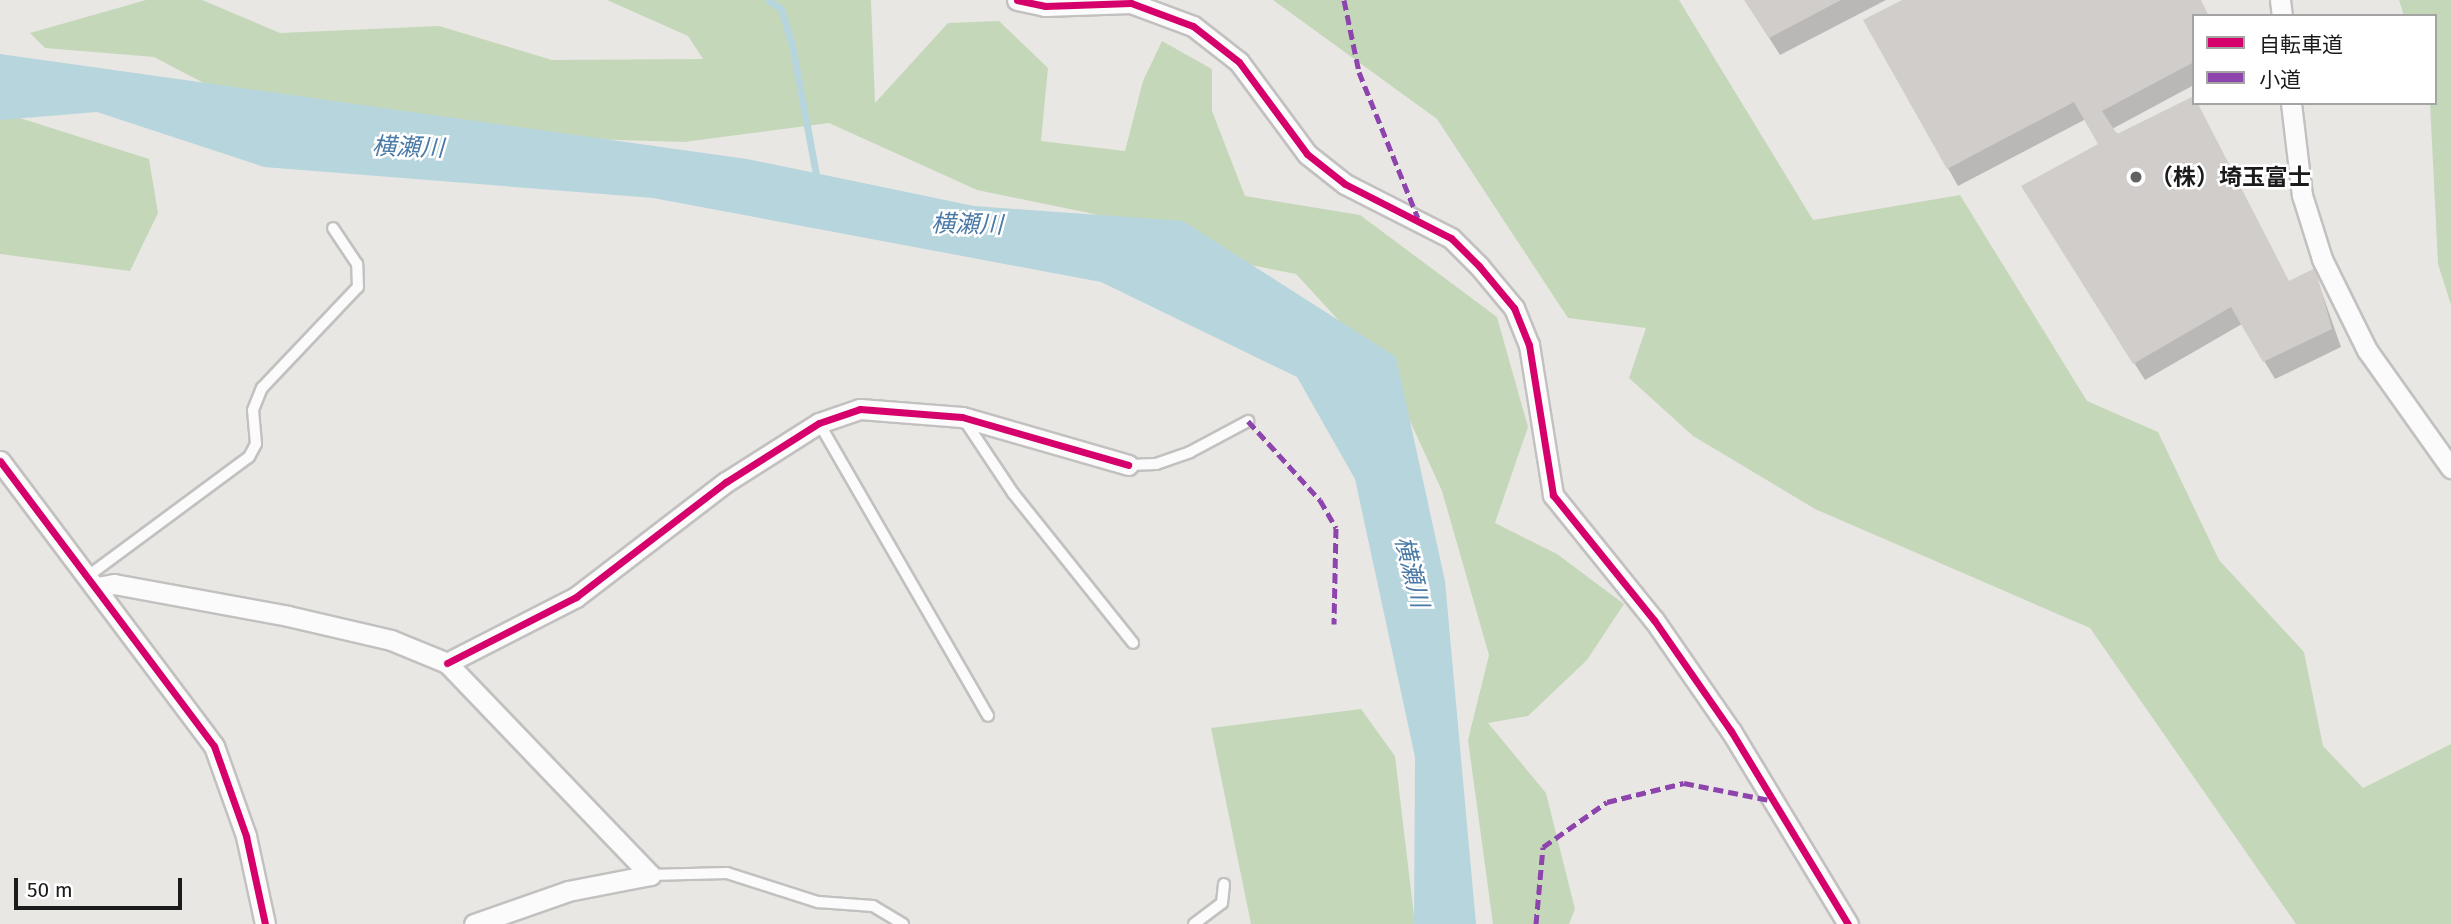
<!DOCTYPE html>
<meta charset="utf-8">
<style>
body{margin:0}
#map{position:relative;width:2451px;height:924px;overflow:hidden;background:#e9e7e4;font-family:"Fira Sans","Noto Sans JP",sans-serif}
div>[style]{position:absolute}
.forest>*{inset:0;background:#c4d8b9}
.water>*{inset:0;background:#b7d5dd}
.shadow>*{inset:0;background:#0003}
.stream>*{height:7px;margin:-3.5px;padding:0 3.5px;transform-origin:3.5px;border-radius:3.5px;background:#b7d5dd}
.building>*{inset:0;background:#d0cdcb}
.roads{filter:drop-shadow(2px 0 #c2c1c0) drop-shadow(-2px 0 #c2c1c0) drop-shadow(0 2px #c2c1c0) drop-shadow(0 -2px #c2c1c0)}
.lane>*{height:10px;margin:-5px;padding:0 5px;transform-origin:5px;border-radius:5px;background:#fcfbfb}
.street>*{height:19px;margin:-9.5px;padding:0 9.5px;transform-origin:9.5px;border-radius:9.5px;background:#fcfbfb}
.quiet>*{height:5px;margin-top:-2.5px;transform-origin:0;background:repeating-linear-gradient(90deg,#8e44ad 0 10px,transparent 0 15px)}
.cycleway>*{height:7px;margin:-3.5px;padding:0 3.5px;transform-origin:3.5px;border-radius:3.5px;background:#d6006c}
.dots>*{width:19px;height:19px;translate:-50% -50%;box-sizing:border-box;border:4px solid #fff;border-radius:50%}
span{translate:-50% -50%;white-space:nowrap;text-align:center;line-height:1.15;-webkit-text-stroke:5px #fff;paint-order:stroke}
.poi-label{font-size:23px;color:#1b1b1b;font-weight:700}
.left{translate:0 -50%;text-align:left}
.water-label{font-size:24px;color:#4b7aa7;font-style:italic}
.legend{position:absolute;left:2192px;top:14px;width:245px;height:91px;box-sizing:border-box;background:#fff;border:2px solid #a4a4a4;margin:0;padding:9px 12px;list-style:none;font-size:21px;color:#1b1b1b}
.legend li{display:flex;align-items:center;gap:14px;height:35px}
.legend b{width:35px;border:2px solid #a4a4a4}
.scale{position:absolute;left:14px;top:878px;width:168px;height:32px;box-sizing:border-box;border:4px solid #1b1b1b;border-top:0;padding-left:9px;font-size:21px;line-height:24px;white-space:nowrap;color:#1b1b1b;-webkit-text-stroke:5px #fff;paint-order:stroke}
</style>
<div id="map">
<div class="forest">
<i style="clip-path:polygon(146px 0,202px 0,280px 33px,439px 26px,552px 60px,703px 59px,688px 36px,607px 0,871px 0,875px 103px,948px 23px,999px 21px,1048px 68px,1041px 141px,1125px 151px,1143px 81px,1162px 41px,1212px 69px,1212px 111px,1245px 196px,1360px 215px,1497px 317px,1528px 427px,1495px 523px,1557px 554px,1624px 604px,1587px 660px,1528px 716px,1488px 723px,1546px 793px,1575px 909px,1569px 924px,1493px 924px,1468px 740px,1489px 655px,1442px 491px,1389px 375px,1296px 274px,1199px 255px,1094px 214px,977px 190px,829px 123px,684px 142px,431px 134px,278px 122px,154px 57px,45px 48px,30px 33px)"></i>
<i style="clip-path:polygon(1273px 0,1679px 0,1813px 220px,1960px 195px,2087px 401px,2158px 432px,2219px 560px,2304px 652px,2323px 746px,2363px 788px,2451px 744px,2451px 924px,2296px 924px,2090px 628px,1815px 509px,1693px 436px,1629px 378px,1646px 328px,1568px 318px,1437px 119px)"></i>
<i style="clip-path:polygon(2399px 0,2451px 0,2451px 305px,2438px 264px,2430px 103px,2435px 103px,2435px 16px,2404px 16px)"></i>
<i style="clip-path:polygon(0 53px,20px 118px,149px 159px,158px 213px,130px 271px,0 254px)"></i>
<i style="clip-path:polygon(1361px 709px,1395px 756px,1415px 924px,1251px 924px,1211px 728px)"></i>
</div>
<div class="water">
<i style="clip-path:polygon(0 54px,747px 159px,974px 206px,1183px 221px,1396px 357px,1445px 581px,1476px 924px,1414px 924px,1415px 757px,1355px 479px,1297px 377px,1101px 282px,653px 198px,264px 167px,97px 112px,0 120px)"></i>
</div>
<div class="shadow">
<i style="clip-path:polygon(1745px 0,1886px 0,1780px 55px)"></i>
<i style="clip-path:polygon(1906px 0,2199px 0,2194px 85px,2112px 129px,2289px 282px,2314px 270px,2341px 347px,2275px 379px,2242px 324px,2145px 380px,2033px 204px,2100px 145px,2086px 119px,1958px 186px,1865px 21px)"></i>
</div>
<div class="stream">
<i style="left:768px;top:0;width:16px;rotate:35deg"></i>
<i style="left:781px;top:9px;width:38px;rotate:73deg"></i>
<i style="left:792px;top:45px;width:137px;rotate:79.5deg"></i>
</div>
<div class="building">
<i style="clip-path:polygon(1744px 0,1841px 0,1769px 38px)"></i>
<i style="clip-path:polygon(1902px 0,2201px 0,2209px 16px,2194px 16px,2194px 62px,2102px 111px,2117px 134px,2194px 96px,2289px 281px,2315px 268px,2332px 329px,2263px 362px,2231px 307px,2133px 364px,2021px 186px,2098px 144px,2074px 102px,1947px 169px,1863px 20px)"></i>
</div>
<div class="roads">
<div class="lane">
<i style="left:965px;top:421px;width:87px;rotate:56.3deg"></i>
<i style="left:1013px;top:493px;width:192px;rotate:51.3deg"></i>
<i style="left:819px;top:423px;width:338px;rotate:60deg"></i>
<i style="left:1128px;top:465px;width:28px;rotate:-2deg"></i>
<i style="left:1156px;top:464px;width:36px;rotate:-19deg"></i>
<i style="left:1190px;top:452px;width:66px;rotate:-28.1deg"></i>
<i style="left:88px;top:576px;width:200px;rotate:-36.5deg"></i>
<i style="left:249px;top:457px;width:15px;rotate:-62deg"></i>
<i style="left:256px;top:444px;width:34px;rotate:-95deg"></i>
<i style="left:253px;top:410px;width:24px;rotate:-68deg"></i>
<i style="left:262px;top:388px;width:139px;rotate:-46.5deg"></i>
<i style="left:358px;top:287px;width:23px;rotate:-92deg"></i>
<i style="left:357px;top:264px;width:43px;rotate:-123.7deg"></i>
<i style="left:650px;top:875px;width:77px;rotate:-1.5deg"></i>
<i style="left:727px;top:873px;width:96px;rotate:17.7deg"></i>
<i style="left:818px;top:902px;width:55px;rotate:4.2deg"></i>
<i style="left:873px;top:906px;width:35px;rotate:31deg"></i>
<i style="left:1194px;top:924px;width:35px;rotate:-37deg"></i>
<i style="left:1222px;top:903px;width:19px;rotate:-84deg"></i>
</div>
<div class="street">
<i style="left:1017px;top:0;width:29px;rotate:12deg"></i>
<i style="left:1045px;top:6px;width:86px;rotate:-2deg"></i>
<i style="left:1131px;top:3px;width:66px;rotate:20.4deg"></i>
<i style="left:1193px;top:26px;width:58px;rotate:38deg"></i>
<i style="left:1239px;top:62px;width:114px;rotate:53.5deg"></i>
<i style="left:1307px;top:154px;width:48px;rotate:38.3deg"></i>
<i style="left:1345px;top:184px;width:119px;rotate:27deg"></i>
<i style="left:1451px;top:238px;width:40px;rotate:45deg"></i>
<i style="left:1479px;top:266px;width:55px;rotate:50.2deg"></i>
<i style="left:1514px;top:308px;width:40px;rotate:68deg"></i>
<i style="left:1529px;top:345px;width:152px;rotate:80.9deg"></i>
<i style="left:1553px;top:495px;width:161px;rotate:51.1deg"></i>
<i style="left:1654px;top:620px;width:135px;rotate:55.3deg"></i>
<i style="left:1731px;top:731px;width:226px;rotate:58.8deg"></i>
<i style="left:2280px;top:0;width:16px;rotate:83deg"></i>
<i style="left:2291px;top:103px;width:93px;rotate:83.2deg"></i>
<i style="left:2302px;top:195px;width:67px;rotate:72.6deg"></i>
<i style="left:2322px;top:259px;width:102px;rotate:63.7deg"></i>
<i style="left:2367px;top:350px;width:145px;rotate:54.6deg"></i>
<i style="left:0;top:461px;width:356px;rotate:53.1deg"></i>
<i style="left:214px;top:746px;width:96px;rotate:70.4deg"></i>
<i style="left:246px;top:836px;width:90px;rotate:77.8deg"></i>
<i style="left:97px;top:587px;width:17px;rotate:-10deg"></i>
<i style="left:114px;top:584px;width:177px;rotate:10.4deg"></i>
<i style="left:288px;top:616px;width:106px;rotate:13.1deg"></i>
<i style="left:391px;top:640px;width:61px;rotate:22.3deg"></i>
<i style="left:447px;top:663px;width:294px;rotate:46.2deg"></i>
<i style="left:447px;top:663px;width:145px;rotate:-27.1deg"></i>
<i style="left:576px;top:597px;width:189px;rotate:-37.5deg"></i>
<i style="left:726px;top:482px;width:110px;rotate:-32.4deg"></i>
<i style="left:819px;top:423px;width:43px;rotate:-18.9deg"></i>
<i style="left:860px;top:409px;width:102px;rotate:4.5deg"></i>
<i style="left:962px;top:417px;width:173px;rotate:16.1deg"></i>
<i style="left:474px;top:924px;width:100px;rotate:-19.3deg"></i>
<i style="left:568px;top:891px;width:84px;rotate:-11deg"></i>
</div>
</div>
<div class="quiet">
<i style="left:1344px;top:0;width:74px;rotate:78.2deg"></i>
<i style="left:1359px;top:72px;width:157px;rotate:68deg"></i>
<i style="left:1248px;top:421px;width:107px;rotate:47.7deg"></i>
<i style="left:1320px;top:500px;width:32px;rotate:60deg"></i>
<i style="left:1336px;top:528px;width:96px;rotate:91.2deg"></i>
<i style="left:1536px;top:924px;width:77px;rotate:-84.8deg"></i>
<i style="left:1543px;top:847px;width:78px;rotate:-35.1deg"></i>
<i style="left:1607px;top:802px;width:79px;rotate:-13.9deg"></i>
<i style="left:1684px;top:783px;width:87px;rotate:11.3deg"></i>
</div>
<div class="cycleway">
<i style="left:1017px;top:0;width:29px;rotate:12deg"></i>
<i style="left:1045px;top:6px;width:86px;rotate:-2deg"></i>
<i style="left:1131px;top:3px;width:66px;rotate:20.4deg"></i>
<i style="left:1193px;top:26px;width:58px;rotate:38deg"></i>
<i style="left:1239px;top:62px;width:114px;rotate:53.5deg"></i>
<i style="left:1307px;top:154px;width:48px;rotate:38.3deg"></i>
<i style="left:1345px;top:184px;width:119px;rotate:27deg"></i>
<i style="left:1451px;top:238px;width:40px;rotate:45deg"></i>
<i style="left:1479px;top:266px;width:55px;rotate:50.2deg"></i>
<i style="left:1514px;top:308px;width:40px;rotate:68deg"></i>
<i style="left:1529px;top:345px;width:152px;rotate:80.9deg"></i>
<i style="left:1553px;top:495px;width:161px;rotate:51.1deg"></i>
<i style="left:1654px;top:620px;width:135px;rotate:55.3deg"></i>
<i style="left:1731px;top:731px;width:226px;rotate:58.8deg"></i>
<i style="left:0;top:461px;width:356px;rotate:53.1deg"></i>
<i style="left:214px;top:746px;width:96px;rotate:70.4deg"></i>
<i style="left:246px;top:836px;width:90px;rotate:77.8deg"></i>
<i style="left:447px;top:663px;width:145px;rotate:-27.1deg"></i>
<i style="left:576px;top:597px;width:189px;rotate:-37.5deg"></i>
<i style="left:726px;top:482px;width:110px;rotate:-32.4deg"></i>
<i style="left:819px;top:423px;width:43px;rotate:-18.9deg"></i>
<i style="left:860px;top:409px;width:102px;rotate:4.5deg"></i>
<i style="left:962px;top:417px;width:173px;rotate:16.1deg"></i>
</div>
<div class="dots">
<i style="left:2136px;top:177px;background:#636261"></i>
</div>
<div class="poi-label">
<span class="left" style="left:2150px;top:177px">（株）埼玉富士</span>
</div>
<div class="water-label">
<span style="left:408px;top:148px;rotate:2deg">横瀬川</span>
<span style="left:967px;top:225px;rotate:1deg">横瀬川</span>
<span style="left:1411px;top:572px;rotate:76deg">横瀬川</span>
</div>
<ul class="legend">
<li><b style="height:9px;background:#d6006c"></b>自転車道</li>
<li><b style="height:9px;background:#8e44ad"></b>小道</li>
</ul>
<div class="scale">50 m</div>
</div>
